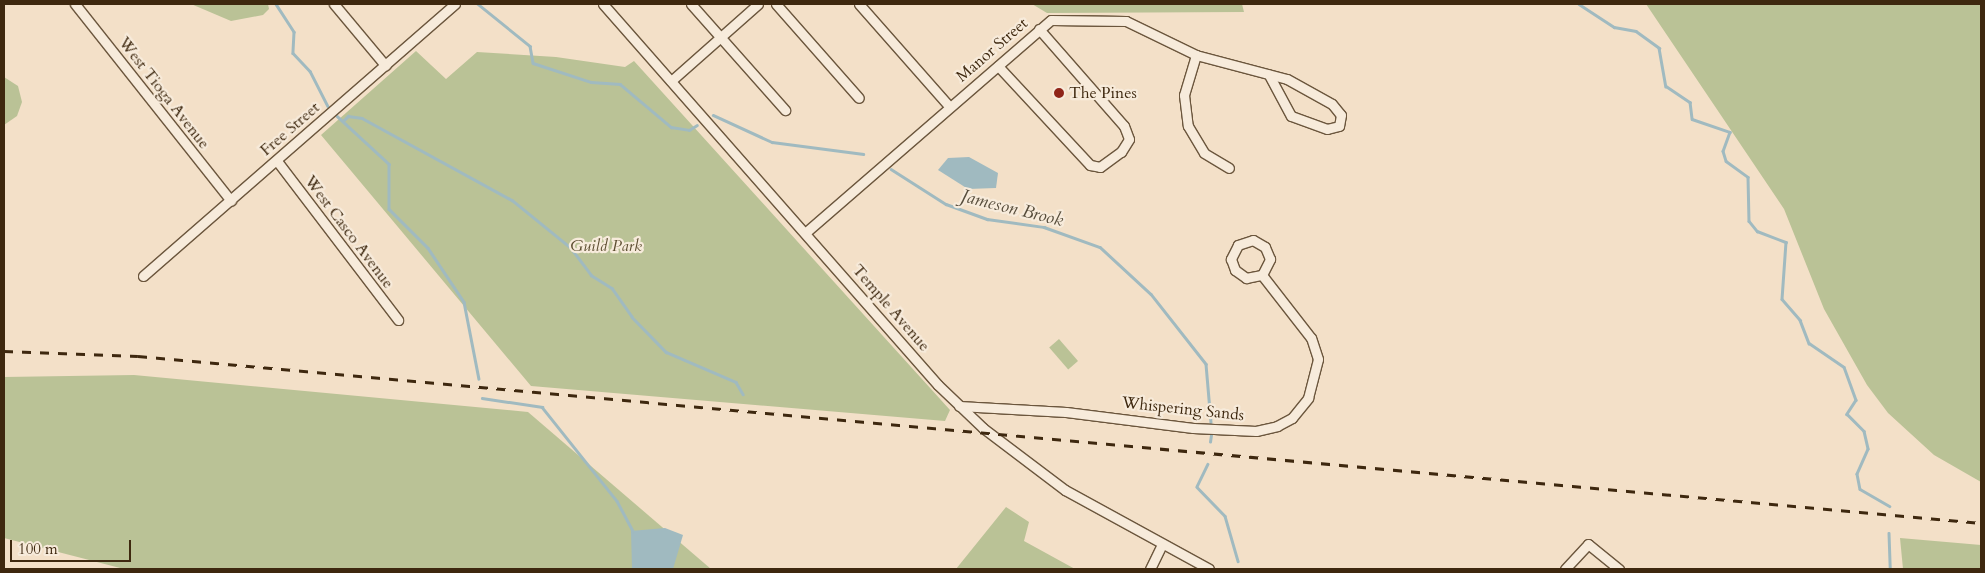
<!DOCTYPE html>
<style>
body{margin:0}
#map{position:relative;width:1985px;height:573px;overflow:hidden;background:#f3e0c8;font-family:Cardo,serif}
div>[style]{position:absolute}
.green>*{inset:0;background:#bac296;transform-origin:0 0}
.water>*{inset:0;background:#a0bac0}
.stream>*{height:2.5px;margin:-1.25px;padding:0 1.25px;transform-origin:1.25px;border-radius:1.25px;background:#a0bac0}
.roads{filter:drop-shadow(1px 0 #6b563d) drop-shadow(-1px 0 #6b563d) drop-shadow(0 1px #6b563d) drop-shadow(0 -1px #6b563d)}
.minor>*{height:9px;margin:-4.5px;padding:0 4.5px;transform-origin:4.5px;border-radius:4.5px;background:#f7ebdb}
.rail>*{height:2.5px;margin-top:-1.25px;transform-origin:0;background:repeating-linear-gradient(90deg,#3e280f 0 9px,transparent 0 18px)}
.dots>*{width:14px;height:14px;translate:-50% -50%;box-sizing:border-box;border:2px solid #f7ebdb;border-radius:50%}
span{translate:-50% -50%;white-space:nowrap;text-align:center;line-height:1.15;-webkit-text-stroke:4.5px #f7ebdb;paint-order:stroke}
.street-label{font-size:16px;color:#3e280f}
.poi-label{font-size:16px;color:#3e280f}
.left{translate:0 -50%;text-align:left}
.park-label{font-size:16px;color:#5d4e31;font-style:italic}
.water-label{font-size:18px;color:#564c3b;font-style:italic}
.frame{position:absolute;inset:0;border:5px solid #3e280f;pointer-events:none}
.scale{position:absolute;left:10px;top:540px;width:121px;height:22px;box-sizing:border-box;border:2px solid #3e280f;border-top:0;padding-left:6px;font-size:15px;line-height:18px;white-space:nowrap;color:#3e280f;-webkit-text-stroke:4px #f7ebdb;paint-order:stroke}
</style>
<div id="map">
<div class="green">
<i style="clip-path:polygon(191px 4px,268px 4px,269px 9px,263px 15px,231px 21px)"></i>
<i style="clip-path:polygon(1032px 4px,1242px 4px,1244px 12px,1047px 13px)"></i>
<i style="clip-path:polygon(1646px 4px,1981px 4px,1981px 482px,1934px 455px,1888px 413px,1867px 385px,1824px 309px,1784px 209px)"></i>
<i style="clip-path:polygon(416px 51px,446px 79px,477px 52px,556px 57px,625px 67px,634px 61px,950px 410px,945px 421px,531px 386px,321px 135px)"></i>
<i style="clip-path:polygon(4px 77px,18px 86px,22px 102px,17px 116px,4px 125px)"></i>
<i style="left:1059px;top:339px;width:29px;height:13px;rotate:49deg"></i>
<i style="clip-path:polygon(134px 375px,528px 412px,711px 569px,124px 569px,4px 538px,4px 377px)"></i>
<i style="clip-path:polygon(1006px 507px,1029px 522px,1024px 541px,1075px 569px,956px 569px)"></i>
<i style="clip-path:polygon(1900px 538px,1981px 545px,1981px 569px,1903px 569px)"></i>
</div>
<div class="water">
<i style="clip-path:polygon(969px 157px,998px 173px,996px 188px,968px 189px,938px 170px,948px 158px)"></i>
<i style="clip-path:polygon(665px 528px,683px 535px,673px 569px,632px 569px,631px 531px)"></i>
</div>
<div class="stream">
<i style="left:276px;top:4px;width:33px;rotate:57deg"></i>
<i style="left:294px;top:32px;width:21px;rotate:93deg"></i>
<i style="left:293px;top:53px;width:25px;rotate:47deg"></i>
<i style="left:310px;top:71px;width:39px;rotate:63deg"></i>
<i style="left:478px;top:4px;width:67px;rotate:38.9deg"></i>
<i style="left:530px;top:46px;width:17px;rotate:80deg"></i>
<i style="left:533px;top:63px;width:61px;rotate:18.1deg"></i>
<i style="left:591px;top:82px;width:29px;rotate:4deg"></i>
<i style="left:620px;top:84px;width:67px;rotate:40.1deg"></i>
<i style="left:671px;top:127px;width:18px;rotate:9deg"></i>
<i style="left:689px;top:130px;width:9px;rotate:-32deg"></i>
<i style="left:1579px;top:4px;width:42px;rotate:33.3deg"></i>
<i style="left:1614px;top:27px;width:22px;rotate:10deg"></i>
<i style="left:1636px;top:31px;width:29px;rotate:36deg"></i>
<i style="left:1659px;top:48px;width:39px;rotate:80deg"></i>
<i style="left:1666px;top:86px;width:29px;rotate:34deg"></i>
<i style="left:1690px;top:102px;width:17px;rotate:83deg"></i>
<i style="left:1692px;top:119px;width:40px;rotate:18.9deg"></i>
<i style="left:1730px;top:132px;width:20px;rotate:110deg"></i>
<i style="left:1723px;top:151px;width:10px;rotate:73deg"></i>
<i style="left:1726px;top:161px;width:27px;rotate:36deg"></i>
<i style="left:1748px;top:177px;width:44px;rotate:88.7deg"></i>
<i style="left:1749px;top:221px;width:13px;rotate:51deg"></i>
<i style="left:1757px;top:231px;width:31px;rotate:21deg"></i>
<i style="left:1786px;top:242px;width:57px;rotate:94deg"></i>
<i style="left:1782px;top:299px;width:28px;rotate:49deg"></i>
<i style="left:1800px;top:320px;width:25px;rotate:69deg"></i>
<i style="left:1809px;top:343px;width:42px;rotate:34.4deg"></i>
<i style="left:1844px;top:367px;width:35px;rotate:70deg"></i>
<i style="left:1856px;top:400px;width:17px;rotate:123deg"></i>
<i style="left:1847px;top:414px;width:24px;rotate:45deg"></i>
<i style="left:1864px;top:431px;width:18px;rotate:77deg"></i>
<i style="left:1868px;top:449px;width:27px;rotate:114deg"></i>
<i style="left:1857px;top:474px;width:15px;rotate:79deg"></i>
<i style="left:1860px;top:489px;width:34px;rotate:30deg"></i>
<i style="left:713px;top:115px;width:65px;rotate:24.6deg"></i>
<i style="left:772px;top:142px;width:92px;rotate:7.5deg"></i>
<i style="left:337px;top:116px;width:71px;rotate:42.7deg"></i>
<i style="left:389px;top:164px;width:45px;rotate:90deg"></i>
<i style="left:389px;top:209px;width:55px;rotate:45deg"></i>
<i style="left:428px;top:248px;width:65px;rotate:56.3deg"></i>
<i style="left:464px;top:302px;width:78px;rotate:79deg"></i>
<i style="left:343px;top:121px;width:7px;rotate:-45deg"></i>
<i style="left:348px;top:116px;width:14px;rotate:8deg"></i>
<i style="left:362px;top:118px;width:171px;rotate:28.7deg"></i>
<i style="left:512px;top:200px;width:76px;rotate:39.1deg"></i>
<i style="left:571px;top:248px;width:34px;rotate:53deg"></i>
<i style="left:591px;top:275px;width:25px;rotate:32deg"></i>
<i style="left:612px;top:288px;width:35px;rotate:55deg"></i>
<i style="left:632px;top:317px;width:49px;rotate:45.8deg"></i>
<i style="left:666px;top:352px;width:76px;rotate:23.2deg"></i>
<i style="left:736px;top:382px;width:14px;rotate:60deg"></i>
<i style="left:891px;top:169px;width:65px;rotate:32.5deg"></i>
<i style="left:946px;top:204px;width:44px;rotate:20.1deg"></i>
<i style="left:987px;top:219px;width:58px;rotate:8deg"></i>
<i style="left:1044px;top:227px;width:59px;rotate:19.7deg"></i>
<i style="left:1100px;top:247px;width:69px;rotate:42.7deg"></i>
<i style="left:1151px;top:294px;width:89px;rotate:51.8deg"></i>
<i style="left:1206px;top:364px;width:58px;rotate:85.1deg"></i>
<i style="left:482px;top:398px;width:61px;rotate:8.5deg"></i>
<i style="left:542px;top:407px;width:120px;rotate:51.4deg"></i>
<i style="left:617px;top:501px;width:34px;rotate:62deg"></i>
<i style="left:1210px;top:442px;width:7px;rotate:-82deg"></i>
<i style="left:1208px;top:464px;width:25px;rotate:116deg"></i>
<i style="left:1197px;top:487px;width:40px;rotate:46deg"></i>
<i style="left:1225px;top:516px;width:47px;rotate:73.9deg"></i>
<i style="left:1889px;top:533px;width:36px;rotate:88deg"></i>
</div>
<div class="roads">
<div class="minor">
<i style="left:75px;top:4px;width:251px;rotate:51.6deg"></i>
<i style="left:334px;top:4px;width:80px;rotate:50.1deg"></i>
<i style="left:603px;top:4px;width:507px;rotate:48.68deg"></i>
<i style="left:938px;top:385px;width:62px;rotate:43.7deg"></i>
<i style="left:983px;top:428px;width:103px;rotate:37.1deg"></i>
<i style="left:1065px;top:490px;width:164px;rotate:28.7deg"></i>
<i style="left:691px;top:4px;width:142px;rotate:48.4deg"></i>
<i style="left:776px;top:4px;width:125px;rotate:48.6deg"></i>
<i style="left:859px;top:4px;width:136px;rotate:48.6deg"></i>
<i style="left:1196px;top:55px;width:42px;rotate:106.7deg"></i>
<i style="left:1184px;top:95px;width:31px;rotate:83deg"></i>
<i style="left:1188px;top:126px;width:31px;rotate:59deg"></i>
<i style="left:1204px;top:153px;width:29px;rotate:31deg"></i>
<i style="left:998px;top:66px;width:135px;rotate:47.1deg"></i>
<i style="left:1090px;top:165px;width:10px;rotate:11deg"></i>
<i style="left:1100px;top:167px;width:26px;rotate:-36deg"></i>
<i style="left:1121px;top:152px;width:15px;rotate:-58deg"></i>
<i style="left:1129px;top:139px;width:14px;rotate:-111deg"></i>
<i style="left:1124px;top:126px;width:129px;rotate:-131.2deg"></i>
<i style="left:671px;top:81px;width:116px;rotate:-41.5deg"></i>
<i style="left:277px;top:161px;width:200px;rotate:52.7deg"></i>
<i style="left:805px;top:233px;width:325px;rotate:-40.9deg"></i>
<i style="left:1051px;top:20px;width:75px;rotate:0.8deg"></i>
<i style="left:1126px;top:21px;width:78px;rotate:25.9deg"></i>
<i style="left:1196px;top:55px;width:94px;rotate:14.8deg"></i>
<i style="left:1287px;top:79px;width:51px;rotate:29.1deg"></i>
<i style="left:1332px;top:104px;width:14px;rotate:51deg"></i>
<i style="left:1341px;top:115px;width:11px;rotate:100deg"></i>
<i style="left:1339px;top:126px;width:12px;rotate:166deg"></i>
<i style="left:1327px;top:129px;width:38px;rotate:-160deg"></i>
<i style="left:1291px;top:116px;width:47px;rotate:-118.2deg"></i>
<i style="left:143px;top:276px;width:414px;rotate:-41.1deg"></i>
<i style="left:959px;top:406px;width:107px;rotate:3.2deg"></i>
<i style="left:1066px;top:412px;width:128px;rotate:7.2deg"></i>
<i style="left:1193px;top:428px;width:63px;rotate:2.7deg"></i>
<i style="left:1256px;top:431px;width:22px;rotate:-13deg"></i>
<i style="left:1277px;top:426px;width:17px;rotate:-28deg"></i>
<i style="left:1292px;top:418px;width:26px;rotate:-51deg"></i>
<i style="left:1308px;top:398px;width:40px;rotate:-75.6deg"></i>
<i style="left:1318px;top:359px;width:22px;rotate:-108deg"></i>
<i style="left:1311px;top:338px;width:80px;rotate:-127.9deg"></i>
<i style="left:1262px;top:275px;width:18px;rotate:-63deg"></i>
<i style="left:1270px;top:259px;width:13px;rotate:-113deg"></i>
<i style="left:1265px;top:247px;width:14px;rotate:-150deg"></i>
<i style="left:1253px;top:240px;width:16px;rotate:162deg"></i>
<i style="left:1238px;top:245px;width:16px;rotate:117deg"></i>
<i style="left:1231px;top:259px;width:12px;rotate:70deg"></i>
<i style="left:1235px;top:270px;width:14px;rotate:36deg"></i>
<i style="left:1246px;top:278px;width:16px;rotate:-11deg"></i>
<i style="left:1150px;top:569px;width:28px;rotate:-64deg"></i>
<i style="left:1565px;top:569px;width:34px;rotate:-47deg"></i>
<i style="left:1588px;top:544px;width:40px;rotate:39deg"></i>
</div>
</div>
<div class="rail">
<i style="left:4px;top:351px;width:134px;rotate:2.1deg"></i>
<i style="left:138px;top:356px;width:1851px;rotate:5.18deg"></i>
</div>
<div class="dots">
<i style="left:1059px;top:93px;background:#8f2418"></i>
</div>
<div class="street-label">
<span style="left:992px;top:50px;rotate:-41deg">Manor Street</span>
<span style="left:164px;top:93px;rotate:52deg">West Tioga Avenue</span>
<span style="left:290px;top:129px;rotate:-41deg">Free Street</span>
<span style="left:349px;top:232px;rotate:53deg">West Casco Avenue</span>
<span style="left:891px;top:308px;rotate:49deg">Temple Avenue</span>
<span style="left:1183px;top:409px;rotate:6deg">Whispering Sands</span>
</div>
<div class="poi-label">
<span class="left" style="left:1069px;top:93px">The Pines</span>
</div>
<div class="park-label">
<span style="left:606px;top:246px">Guild Park</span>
</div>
<div class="water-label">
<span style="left:1012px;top:209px;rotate:14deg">Jameson Brook</span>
</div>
<div class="frame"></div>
<div class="scale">100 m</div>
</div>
